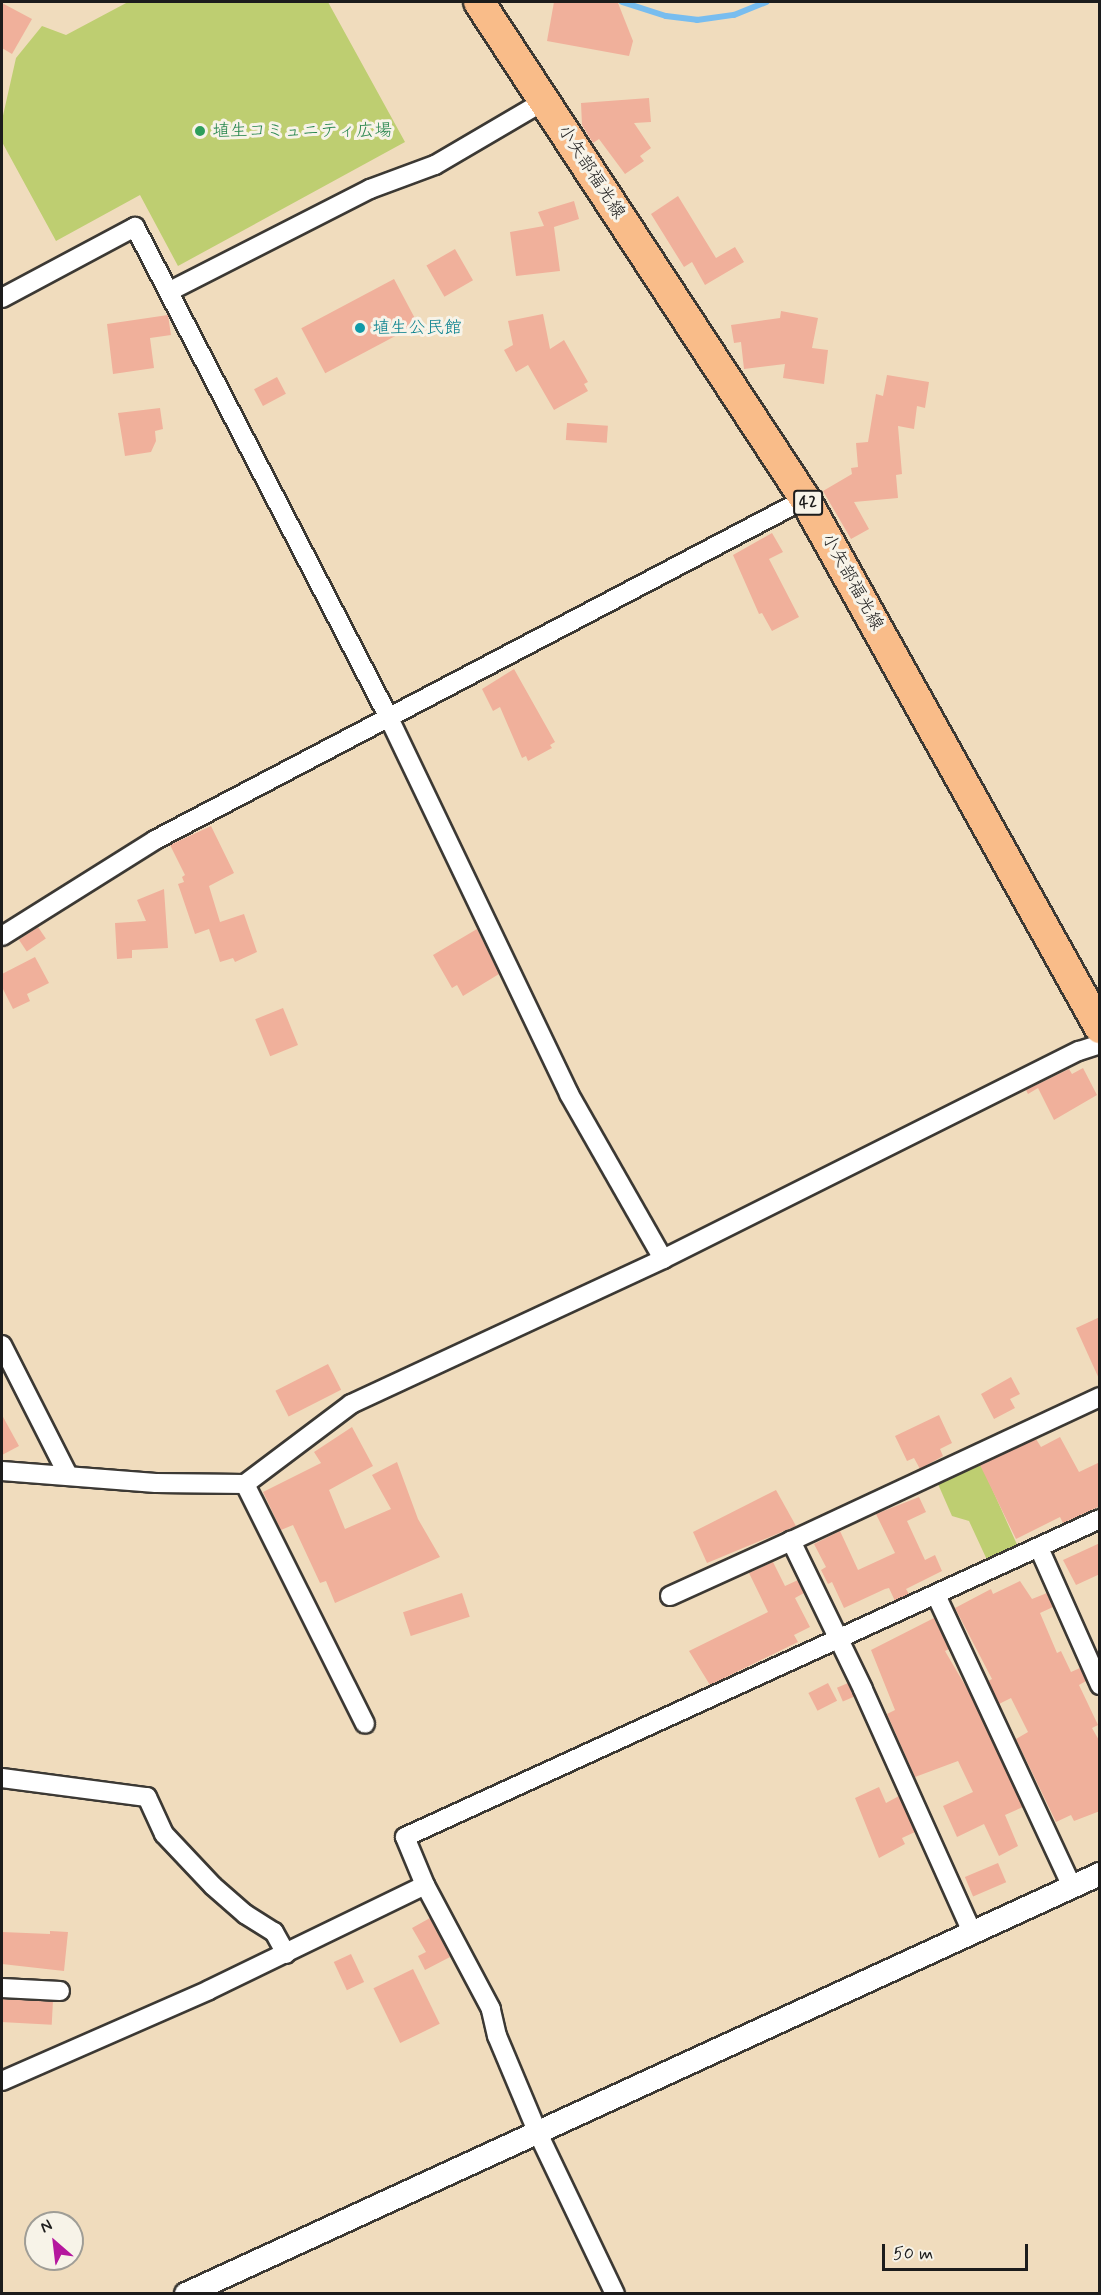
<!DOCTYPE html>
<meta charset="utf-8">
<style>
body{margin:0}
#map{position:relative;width:1101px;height:2295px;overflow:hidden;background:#f0dcbd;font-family:Mynerve,"Klee One",sans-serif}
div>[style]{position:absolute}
.green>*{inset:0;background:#bece71}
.stream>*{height:6px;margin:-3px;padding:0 3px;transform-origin:3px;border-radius:3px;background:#78bdef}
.building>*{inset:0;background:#f0b09b;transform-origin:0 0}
.roads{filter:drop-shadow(2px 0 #3c3934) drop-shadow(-2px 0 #3c3934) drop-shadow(0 2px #3c3934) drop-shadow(0 -2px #3c3934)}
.minor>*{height:18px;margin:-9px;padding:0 9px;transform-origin:9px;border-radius:9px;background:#fff}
.tertiary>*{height:22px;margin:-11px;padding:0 11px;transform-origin:11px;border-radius:11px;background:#fff}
.primary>*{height:30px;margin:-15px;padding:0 15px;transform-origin:15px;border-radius:15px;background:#f9bc89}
.dots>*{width:16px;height:16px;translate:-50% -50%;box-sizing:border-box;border:3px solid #f7f3e8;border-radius:50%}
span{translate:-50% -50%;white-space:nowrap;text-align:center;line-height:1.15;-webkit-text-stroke:6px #f7f3e8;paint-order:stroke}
.shield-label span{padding:2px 4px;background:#f7f3e8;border:2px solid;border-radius:4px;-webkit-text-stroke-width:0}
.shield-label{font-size:16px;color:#1c1c1c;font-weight:700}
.leisure-label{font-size:18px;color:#27864d}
.left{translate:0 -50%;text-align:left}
.street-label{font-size:18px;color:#1c1c1c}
.culture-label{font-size:18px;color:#0d838f}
.frame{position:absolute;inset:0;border:3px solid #1c1c1c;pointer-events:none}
.north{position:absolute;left:24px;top:2211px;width:60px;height:60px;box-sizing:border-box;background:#f7f3e8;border:2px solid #9f9d96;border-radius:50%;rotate:332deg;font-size:16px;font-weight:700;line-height:24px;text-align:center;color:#1c1c1c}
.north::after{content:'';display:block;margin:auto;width:21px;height:27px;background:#b5179e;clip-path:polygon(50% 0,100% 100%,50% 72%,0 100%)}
.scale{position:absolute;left:882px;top:2244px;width:146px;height:27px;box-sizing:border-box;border:3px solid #1c1c1c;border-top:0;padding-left:8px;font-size:18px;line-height:21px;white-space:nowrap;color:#1c1c1c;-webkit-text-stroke:4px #f7f3e8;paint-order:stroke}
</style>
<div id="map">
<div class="green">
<i style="clip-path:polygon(128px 2px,328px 2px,405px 142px,178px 266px,140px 195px,56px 241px,2px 142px,2px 120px,16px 58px,42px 26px,66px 35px)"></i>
<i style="clip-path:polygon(981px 1464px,1019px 1549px,988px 1562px,969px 1521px,952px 1516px,938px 1484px)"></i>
</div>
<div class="stream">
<i style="left:622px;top:2px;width:46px;rotate:17.7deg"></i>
<i style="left:666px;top:16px;width:31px;rotate:7deg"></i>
<i style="left:697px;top:20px;width:37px;rotate:-8deg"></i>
<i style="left:734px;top:15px;width:35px;rotate:-22deg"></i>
</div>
<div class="building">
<i style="clip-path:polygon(554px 2px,618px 3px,633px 41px,629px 56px,547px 41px)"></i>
<i style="clip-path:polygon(2px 3px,32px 19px,12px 54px,2px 48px)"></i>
<i style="clip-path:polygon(649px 98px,651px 122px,634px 123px,651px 148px,640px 156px,644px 161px,625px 174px,599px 139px,593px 143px,582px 125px,581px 103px)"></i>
<i style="clip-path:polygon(678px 196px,716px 258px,735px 247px,744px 262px,705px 285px,692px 262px,684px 267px,651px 214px)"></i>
<i style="clip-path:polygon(574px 201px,579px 219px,554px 227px,560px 271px,516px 276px,510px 232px,544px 226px,538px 212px)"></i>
<i style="left:455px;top:249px;width:36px;height:33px;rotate:60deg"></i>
<i style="left:394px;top:279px;width:51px;height:105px;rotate:62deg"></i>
<i style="clip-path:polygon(781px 311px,818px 318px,812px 348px,828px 350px,824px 384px,783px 378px,785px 364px,744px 369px,741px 342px,734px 343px,731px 325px,780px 318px)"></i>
<i style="clip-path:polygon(543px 314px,550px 349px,564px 340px,588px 382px,584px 384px,588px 391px,554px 410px,528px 365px,516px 372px,504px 350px,513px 345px,508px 321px)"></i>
<i style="clip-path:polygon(168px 315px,171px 335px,150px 338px,154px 368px,113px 374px,107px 324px)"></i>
<i style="clip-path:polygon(887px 375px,929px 382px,925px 408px,917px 406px,914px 429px,898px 426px,902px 474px,896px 475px,898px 498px,854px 502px,869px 529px,851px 539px,823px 491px,852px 474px,851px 468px,858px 467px,856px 443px,868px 442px,876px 394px,883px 396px)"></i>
<i style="left:277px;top:377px;width:19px;height:26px;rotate:62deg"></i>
<i style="clip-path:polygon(160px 408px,163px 429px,155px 431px,156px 441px,151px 452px,125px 456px,118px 413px)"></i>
<i style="left:567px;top:423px;width:41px;height:17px;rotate:4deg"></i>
<i style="clip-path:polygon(772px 533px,783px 552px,769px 559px,799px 617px,772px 631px,762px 613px,759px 614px,733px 555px)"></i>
<i style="clip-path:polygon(514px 669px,555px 742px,550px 745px,552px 748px,528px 761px,526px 756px,522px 758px,500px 707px,493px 711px,482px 689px)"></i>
<i style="clip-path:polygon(211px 826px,234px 873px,209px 886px,220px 922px,244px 914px,257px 952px,235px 962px,233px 958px,220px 962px,209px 929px,195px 934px,178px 884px,184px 882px,182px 877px,185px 875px,170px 845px)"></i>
<i style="clip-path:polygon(164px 889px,168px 948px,132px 950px,132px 958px,117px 959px,115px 923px,146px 921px,137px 900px)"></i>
<i style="left:38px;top:927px;width:14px;height:23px;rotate:56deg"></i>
<i style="clip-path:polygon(477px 929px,499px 974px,463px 996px,457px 985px,452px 988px,433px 955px)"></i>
<i style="clip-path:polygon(35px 957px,49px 983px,27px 994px,30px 1001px,13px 1009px,2px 987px,2px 974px)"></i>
<i style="left:283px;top:1008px;width:40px;height:30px;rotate:68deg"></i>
<i style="clip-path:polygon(1083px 1068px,1097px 1095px,1054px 1120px,1038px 1088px,1028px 1094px,1026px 1090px,1069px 1069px,1072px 1074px)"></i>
<i style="clip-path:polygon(1100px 1317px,1100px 1381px,1076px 1328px)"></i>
<i style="left:328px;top:1364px;width:29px;height:59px;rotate:63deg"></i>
<i style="clip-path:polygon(1011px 1377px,1020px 1394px,1010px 1399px,1015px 1408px,994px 1419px,981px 1394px)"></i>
<i style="clip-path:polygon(2px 1415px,19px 1446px,2px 1455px)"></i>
<i style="clip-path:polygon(939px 1415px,952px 1443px,940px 1449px,943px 1456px,920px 1469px,914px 1458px,907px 1461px,895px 1436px)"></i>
<i style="clip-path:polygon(352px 1427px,373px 1466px,329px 1490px,345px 1529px,391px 1509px,372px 1475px,397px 1462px,418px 1519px,440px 1557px,335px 1603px,326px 1581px,320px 1583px,293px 1525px,281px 1530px,263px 1492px,321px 1463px,314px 1452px)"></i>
<i style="clip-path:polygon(1060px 1437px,1079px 1472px,1100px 1462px,1100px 1506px,1063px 1523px,1060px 1517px,1016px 1539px,980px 1465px,1036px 1439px,1041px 1447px)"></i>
<i style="clip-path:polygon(776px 1490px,796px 1526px,707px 1563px,693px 1532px)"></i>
<i style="clip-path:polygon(919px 1497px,926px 1512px,907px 1521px,925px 1560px,935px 1555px,942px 1571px,906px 1589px,909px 1594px,895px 1601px,889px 1588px,885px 1589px,844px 1608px,832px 1582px,828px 1584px,821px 1570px,826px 1567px,814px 1544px,840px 1531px,858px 1570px,895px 1553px,876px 1514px)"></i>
<i style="clip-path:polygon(1100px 1543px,1100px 1574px,1076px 1585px,1063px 1560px)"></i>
<i style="clip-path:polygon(773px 1562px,785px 1586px,798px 1580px,804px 1593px,795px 1598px,810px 1627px,794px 1635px,798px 1642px,710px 1685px,689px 1651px,768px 1612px,749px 1573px)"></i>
<i style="clip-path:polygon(1020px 1581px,1032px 1599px,1047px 1593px,1053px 1607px,1040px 1613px,1057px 1653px,1061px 1651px,1071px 1672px,1080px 1668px,1086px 1681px,1079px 1685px,1098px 1725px,1092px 1728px,1100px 1742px,1100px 1811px,1074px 1821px,1071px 1815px,1056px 1822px,1016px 1739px,1028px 1732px,1011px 1698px,999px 1704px,988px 1681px,992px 1679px,955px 1608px,991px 1589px,993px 1594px)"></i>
<i style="left:462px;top:1593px;width:25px;height:62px;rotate:72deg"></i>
<i style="clip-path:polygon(934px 1618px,949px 1649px,945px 1651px,969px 1692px,1023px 1807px,1005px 1815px,1018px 1846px,999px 1856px,984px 1824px,957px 1837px,943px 1806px,973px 1792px,958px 1761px,915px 1777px,887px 1714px,895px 1710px,871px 1650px)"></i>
<i style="left:828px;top:1683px;width:20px;height:22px;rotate:63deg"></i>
<i style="left:848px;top:1683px;width:15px;height:12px;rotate:67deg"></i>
<i style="clip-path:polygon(879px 1787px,886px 1803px,899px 1796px,915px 1832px,902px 1838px,905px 1844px,879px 1858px,855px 1798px)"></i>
<i style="left:998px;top:1863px;width:21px;height:36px;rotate:67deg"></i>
<i style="clip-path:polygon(430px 1918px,450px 1957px,425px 1970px,418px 1956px,426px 1952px,412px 1928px)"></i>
<i style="clip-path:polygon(50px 1931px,68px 1932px,64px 1971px,2px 1964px,2px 1932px,50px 1934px)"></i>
<i style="left:351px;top:1954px;width:31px;height:19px;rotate:65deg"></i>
<i style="left:413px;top:1969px;width:61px;height:44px;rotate:64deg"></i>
<i style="left:2px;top:1999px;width:51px;height:23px;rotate:3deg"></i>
</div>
<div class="roads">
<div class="minor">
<i style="left:170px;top:291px;width:225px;rotate:-27deg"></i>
<i style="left:370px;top:189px;width:69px;rotate:-20.3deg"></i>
<i style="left:435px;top:165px;width:126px;rotate:-30.4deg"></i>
<i style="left:2px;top:298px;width:151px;rotate:-28.1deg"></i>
<i style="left:135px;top:227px;width:551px;rotate:62.64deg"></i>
<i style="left:388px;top:716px;width:419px;rotate:64.4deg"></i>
<i style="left:569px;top:1094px;width:190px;rotate:60.3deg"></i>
<i style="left:2px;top:936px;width:181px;rotate:-32.1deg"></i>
<i style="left:155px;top:840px;width:734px;rotate:-27.68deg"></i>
<i style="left:2px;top:1345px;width:144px;rotate:63.1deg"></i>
<i style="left:2px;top:1471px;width:154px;rotate:4.5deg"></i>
<i style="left:156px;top:1483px;width:89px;rotate:0.6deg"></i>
<i style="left:245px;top:1484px;width:133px;rotate:-37deg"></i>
<i style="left:351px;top:1404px;width:344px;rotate:-24.9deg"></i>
<i style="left:663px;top:1259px;width:465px;rotate:-26.6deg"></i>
<i style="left:1079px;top:1051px;width:22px;rotate:-18deg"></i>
<i style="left:245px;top:1484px;width:268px;rotate:63.4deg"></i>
<i style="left:1039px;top:1548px;width:150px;rotate:66deg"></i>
<i style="left:936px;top:1595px;width:321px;rotate:65deg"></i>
<i style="left:670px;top:1596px;width:133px;rotate:-24.4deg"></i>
<i style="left:2px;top:1778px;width:146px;rotate:7.5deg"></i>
<i style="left:147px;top:1797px;width:41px;rotate:65.3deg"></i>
<i style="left:164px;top:1834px;width:71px;rotate:46.7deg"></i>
<i style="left:213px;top:1886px;width:43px;rotate:41.2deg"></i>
<i style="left:245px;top:1914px;width:34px;rotate:32deg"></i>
<i style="left:274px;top:1932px;width:25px;rotate:61deg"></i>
<i style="left:972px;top:1932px;width:266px;rotate:-114.2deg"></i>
<i style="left:863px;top:1689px;width:165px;rotate:-115.9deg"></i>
<i style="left:791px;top:1541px;width:341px;rotate:-25deg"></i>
<i style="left:2px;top:1988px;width:58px;rotate:3deg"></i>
<i style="left:2px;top:2081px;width:226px;rotate:-23.7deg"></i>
<i style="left:209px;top:1990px;width:240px;rotate:-25.9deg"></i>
<i style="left:615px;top:2294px;width:181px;rotate:-115.6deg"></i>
<i style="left:537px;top:2131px;width:103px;rotate:-112.8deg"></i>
<i style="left:497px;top:2036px;width:28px;rotate:-103deg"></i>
<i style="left:491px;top:2009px;width:140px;rotate:-118deg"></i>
<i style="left:425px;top:1885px;width:52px;rotate:-112.6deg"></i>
<i style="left:405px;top:1837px;width:764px;rotate:-24.59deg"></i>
</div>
<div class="tertiary">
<i style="left:186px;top:2294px;width:1006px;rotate:-24.68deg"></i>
</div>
<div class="primary">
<i style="left:479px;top:2px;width:594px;rotate:56.74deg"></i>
<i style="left:805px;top:499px;width:606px;rotate:60.85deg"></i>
</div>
</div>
<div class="dots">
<i style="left:200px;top:131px;background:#2e9e5b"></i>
<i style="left:360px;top:328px;background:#0f9aa8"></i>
</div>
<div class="shield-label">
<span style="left:808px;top:503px">42</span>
</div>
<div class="leisure-label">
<span class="left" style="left:212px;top:131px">埴生コミュニティ広場</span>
</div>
<div class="street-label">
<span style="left:591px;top:172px;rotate:57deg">小矢部福光線</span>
<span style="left:852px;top:582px;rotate:61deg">小矢部福光線</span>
</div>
<div class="culture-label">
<span class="left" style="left:372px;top:328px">埴生公民館</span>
</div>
<div class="frame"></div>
<div class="north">N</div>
<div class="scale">50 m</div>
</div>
